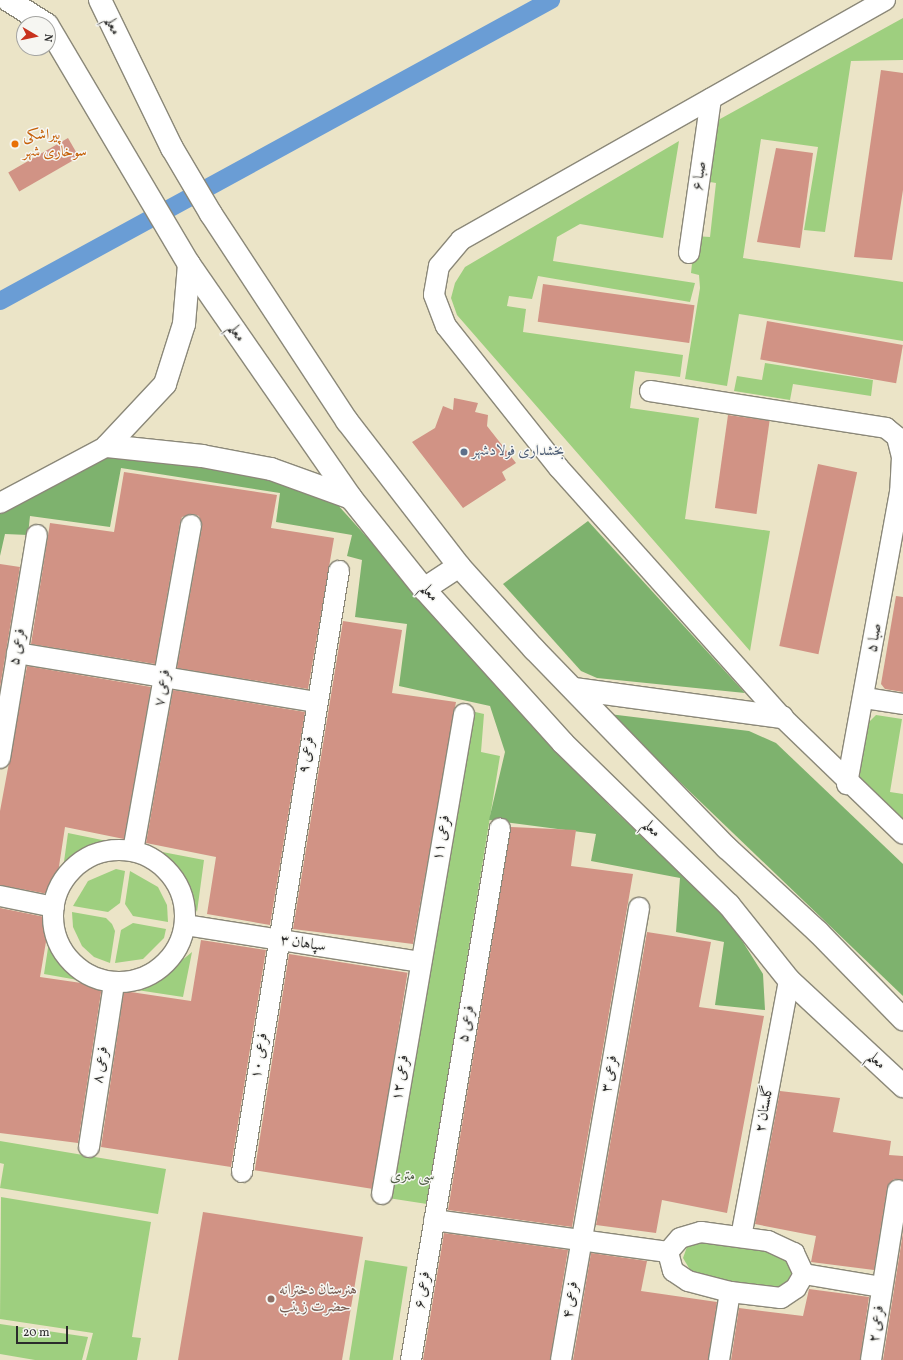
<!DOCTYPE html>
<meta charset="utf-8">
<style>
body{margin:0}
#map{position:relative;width:903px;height:1360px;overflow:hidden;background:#ebe4c7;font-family:Vollkorn,Amiri,serif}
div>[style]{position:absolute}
.green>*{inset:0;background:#9ecf7f;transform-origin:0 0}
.forest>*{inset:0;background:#7eb26e}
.canal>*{height:18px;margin:-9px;padding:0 9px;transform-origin:9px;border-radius:9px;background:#6a9dd5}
.building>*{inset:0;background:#d19385;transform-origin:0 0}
.roads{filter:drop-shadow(1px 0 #8b8879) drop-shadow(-1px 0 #8b8879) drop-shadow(0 1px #8b8879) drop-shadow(0 -1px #8b8879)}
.minor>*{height:20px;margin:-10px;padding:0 10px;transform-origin:10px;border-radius:10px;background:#fff}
.minor>.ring{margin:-10px;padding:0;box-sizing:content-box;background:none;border:20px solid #fff;border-radius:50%}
.major>*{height:22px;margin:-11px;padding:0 11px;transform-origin:11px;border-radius:11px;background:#fff}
.dots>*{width:11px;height:11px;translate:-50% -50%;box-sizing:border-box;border:2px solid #f6f6f2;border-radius:50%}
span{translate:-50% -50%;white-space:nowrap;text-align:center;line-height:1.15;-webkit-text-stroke:3px #f6f6f2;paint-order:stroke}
.street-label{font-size:15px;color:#2b2b2b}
.food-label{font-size:15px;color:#c56008}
.left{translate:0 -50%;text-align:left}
.service-label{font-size:15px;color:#4e5e75}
.park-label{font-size:15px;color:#4e5c44}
.education-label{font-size:15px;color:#785e54}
.north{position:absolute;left:16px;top:16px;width:40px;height:40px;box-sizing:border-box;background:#f6f6f2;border:1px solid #a5a5a2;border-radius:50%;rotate:99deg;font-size:11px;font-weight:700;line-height:16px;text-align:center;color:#2b2b2b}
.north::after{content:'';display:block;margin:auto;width:14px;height:18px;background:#c8321e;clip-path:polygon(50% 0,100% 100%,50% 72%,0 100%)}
.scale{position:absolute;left:16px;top:1326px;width:52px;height:18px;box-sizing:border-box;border:2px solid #2b2b2b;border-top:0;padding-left:5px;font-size:12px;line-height:14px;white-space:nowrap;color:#2b2b2b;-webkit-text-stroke:3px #f6f6f2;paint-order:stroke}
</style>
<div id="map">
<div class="green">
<i style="clip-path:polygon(903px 18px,903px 60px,851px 61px,825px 232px,804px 230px,818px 147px,761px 139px,743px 258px,903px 282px,903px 341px,739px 314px,727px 386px,685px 379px,700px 288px,699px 275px,691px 273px,695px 236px,710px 237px,716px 183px,704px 181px,711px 124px)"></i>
<i style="clip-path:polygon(679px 141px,663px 238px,580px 224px,557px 237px,553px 261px,695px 283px,690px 302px,538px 276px,532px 299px,509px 296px,507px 306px,526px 309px,523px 332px,683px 355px,680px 377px,635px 371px,630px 408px,699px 418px,685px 519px,770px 531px,750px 651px,457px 315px,451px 298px,455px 283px,465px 267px)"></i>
<i style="clip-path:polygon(765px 363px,873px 380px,871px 396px,793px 384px,790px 400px,734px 391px,737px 376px,762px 380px)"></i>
<i style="clip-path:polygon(471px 711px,484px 714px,481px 752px,500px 756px,427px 1204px,388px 1198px)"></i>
<i style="clip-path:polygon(876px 715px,902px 719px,890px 792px,903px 794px,903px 827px,859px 779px,868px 723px)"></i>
<i style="clip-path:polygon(68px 833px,107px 841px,63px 869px)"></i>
<i style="clip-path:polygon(152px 850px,204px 860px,197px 912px,186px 888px)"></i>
<i style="clip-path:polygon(116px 869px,125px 871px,120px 903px,108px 912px,73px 906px,88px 881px)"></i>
<i style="clip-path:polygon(130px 871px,158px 887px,167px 905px,168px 922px,133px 916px,125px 904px)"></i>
<i style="clip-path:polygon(72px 912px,106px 918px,112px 924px,115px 931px,110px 963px,94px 957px,82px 946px,73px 927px)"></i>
<i style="clip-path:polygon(133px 923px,166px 929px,164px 938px,143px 959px,115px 963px,121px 930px)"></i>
<i style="clip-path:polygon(50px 935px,69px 965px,89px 982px,44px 974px)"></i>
<i style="clip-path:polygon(192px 952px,183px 997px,137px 990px,163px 976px)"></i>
<i style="clip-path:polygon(0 1141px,166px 1169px,158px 1214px,0 1188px,4px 1164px,0 1163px)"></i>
<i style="clip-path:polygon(1px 1197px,151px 1222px,132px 1337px,141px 1338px,137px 1360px,86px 1360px,93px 1333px,0 1319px)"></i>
<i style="clip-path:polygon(702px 1237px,784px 1254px,792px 1272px,785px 1286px,775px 1290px,740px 1286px,692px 1273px,683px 1258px,688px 1244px)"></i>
<i style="left:365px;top:1260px;width:43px;height:101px;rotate:9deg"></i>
<i style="clip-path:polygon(0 1324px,88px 1337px,82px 1360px,35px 1360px,0 1354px)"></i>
</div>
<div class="forest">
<i style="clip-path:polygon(106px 451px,277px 479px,336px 503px,609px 805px,731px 923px,763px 974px,765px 1010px,715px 1005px,724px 942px,676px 932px,680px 878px,591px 861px,596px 834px,489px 820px,505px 752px,490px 706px,399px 686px,407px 624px,355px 617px,362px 560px,347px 556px,352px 535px,276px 522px,280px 493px,121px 468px,110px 527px,30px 516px,28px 535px,5px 534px,0 556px,0 514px)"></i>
<i style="clip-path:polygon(588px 521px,745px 693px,597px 678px,581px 671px,503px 584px)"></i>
<i style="clip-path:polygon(609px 714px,749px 731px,776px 743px,903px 864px,903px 996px)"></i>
</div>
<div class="canal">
<i style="left:0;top:301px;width:628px;rotate:-28.65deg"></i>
</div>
<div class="building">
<i style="clip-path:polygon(881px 70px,903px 73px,903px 190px,892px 260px,854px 257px)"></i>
<i style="left:68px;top:138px;width:22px;height:69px;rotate:60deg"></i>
<i style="clip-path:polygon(776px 148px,813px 153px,800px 248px,757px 242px)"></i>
<i style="left:543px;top:284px;width:153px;height:38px;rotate:8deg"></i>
<i style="left:767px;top:321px;width:138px;height:39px;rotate:10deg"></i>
<i style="clip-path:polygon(454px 398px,478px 403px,475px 412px,488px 415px,487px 426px,516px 463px,502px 472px,506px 480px,463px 508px,412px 442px,435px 428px,443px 406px,453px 410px)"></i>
<i style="left:728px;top:415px;width:42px;height:94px;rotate:8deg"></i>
<i style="left:818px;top:464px;width:40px;height:186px;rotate:12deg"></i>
<i style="clip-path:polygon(124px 472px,277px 495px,271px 528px,334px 538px,308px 689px,177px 668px,202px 527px,199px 516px,193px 514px,182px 517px,180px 523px,155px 664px,31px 644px,50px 523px,114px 532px)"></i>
<i style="clip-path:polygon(0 564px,20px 567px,0 688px)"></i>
<i style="clip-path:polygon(896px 596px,903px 597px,903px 692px,885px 689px,881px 684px)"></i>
<i style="clip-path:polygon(343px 621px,402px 630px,392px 693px,456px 702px,413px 944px,293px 929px)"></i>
<i style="clip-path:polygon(27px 666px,151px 687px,124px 839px,65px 827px,56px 886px,48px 894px,0 885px,0 811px)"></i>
<i style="clip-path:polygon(173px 690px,305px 712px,270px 925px,207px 914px,216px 857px,146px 843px)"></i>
<i style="clip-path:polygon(511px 827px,576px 830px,571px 866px,633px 874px,572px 1227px,448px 1210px)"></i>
<i style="clip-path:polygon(0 908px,50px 918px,40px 977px,102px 986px,78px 1143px,0 1133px)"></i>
<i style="clip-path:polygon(647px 932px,711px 942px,699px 1007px,764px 1016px,727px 1213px,662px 1200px,656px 1233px,596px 1225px)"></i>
<i style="clip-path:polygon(201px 940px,266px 950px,231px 1167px,101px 1147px,124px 991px,191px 1001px)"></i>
<i style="left:289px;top:954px;width:120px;height:219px;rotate:9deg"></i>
<i style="clip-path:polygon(780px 1091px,840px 1098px,833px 1132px,891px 1141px,889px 1155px,903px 1156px,903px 1180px,894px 1179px,887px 1188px,874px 1270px,811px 1262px,816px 1236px,755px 1224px)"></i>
<i style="clip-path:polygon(203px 1212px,363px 1237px,342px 1360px,178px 1360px)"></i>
<i style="clip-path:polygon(903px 1232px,903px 1360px,883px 1360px)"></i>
<i style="clip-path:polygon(444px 1233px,568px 1250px,550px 1360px,423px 1360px)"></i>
<i style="clip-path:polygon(591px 1253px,647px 1261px,641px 1291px,717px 1302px,708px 1360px,573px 1360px)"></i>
<i style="clip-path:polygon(809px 1289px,869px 1297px,860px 1360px,731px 1360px,739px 1308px,803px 1316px)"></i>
</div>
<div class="roads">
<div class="minor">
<i style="left:885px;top:0;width:487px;rotate:150.5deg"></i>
<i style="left:461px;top:240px;width:34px;rotate:130deg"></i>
<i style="left:439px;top:266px;width:29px;rotate:100deg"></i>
<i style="left:434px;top:295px;width:33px;rotate:69deg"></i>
<i style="left:446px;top:326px;width:181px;rotate:51.5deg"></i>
<i style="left:559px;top:468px;width:334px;rotate:48.2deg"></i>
<i style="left:782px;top:717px;width:168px;rotate:44deg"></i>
<i style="left:689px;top:253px;width:156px;rotate:-81.9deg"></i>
<i style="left:650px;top:391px;width:239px;rotate:8.9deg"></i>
<i style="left:886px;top:428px;width:14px;rotate:39deg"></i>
<i style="left:897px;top:437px;width:21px;rotate:76deg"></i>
<i style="left:902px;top:457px;width:35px;rotate:93deg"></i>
<i style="left:900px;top:492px;width:297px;rotate:100.3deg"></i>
<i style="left:0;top:503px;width:121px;rotate:-28deg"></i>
<i style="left:17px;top:653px;width:303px;rotate:9.3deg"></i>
<i style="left:865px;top:698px;width:38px;rotate:9deg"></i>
<i style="left:0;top:758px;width:226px;rotate:-80.6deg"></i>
<i class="ring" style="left:53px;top:850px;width:112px;height:112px"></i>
<i style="left:133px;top:851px;width:331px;rotate:-79.9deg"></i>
<i style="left:0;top:896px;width:55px;rotate:11.5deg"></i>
<i style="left:185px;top:925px;width:239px;rotate:8.9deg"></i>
<i style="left:89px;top:1147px;width:166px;rotate:-81.3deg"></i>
<i style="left:242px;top:1172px;width:609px;rotate:-80.83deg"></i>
<i style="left:382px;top:1194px;width:487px;rotate:-80.3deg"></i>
<i style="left:434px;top:1220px;width:236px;rotate:7.8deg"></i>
<i style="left:701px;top:1232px;width:68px;rotate:7.7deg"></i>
<i style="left:768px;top:1241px;width:29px;rotate:25deg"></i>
<i style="left:794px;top:1253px;width:23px;rotate:65deg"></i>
<i style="left:804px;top:1274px;width:16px;rotate:120deg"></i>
<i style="left:796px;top:1288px;width:18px;rotate:146deg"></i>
<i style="left:781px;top:1298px;width:51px;rotate:-173.3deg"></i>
<i style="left:730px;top:1292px;width:43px;rotate:-165.3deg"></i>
<i style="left:688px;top:1281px;width:18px;rotate:-146deg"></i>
<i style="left:673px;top:1271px;width:20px;rotate:-105deg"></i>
<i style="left:668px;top:1252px;width:18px;rotate:-49deg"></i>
<i style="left:680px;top:1238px;width:22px;rotate:-16deg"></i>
<i style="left:741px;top:1237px;width:261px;rotate:-79.4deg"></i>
<i style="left:804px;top:1274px;width:79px;rotate:9.5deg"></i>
<i style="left:411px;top:1360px;width:539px;rotate:-80.5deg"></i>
<i style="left:561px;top:1360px;width:459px;rotate:-80.2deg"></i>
<i style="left:719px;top:1360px;width:69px;rotate:-80.8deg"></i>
<i style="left:871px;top:1360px;width:172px;rotate:-81deg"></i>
</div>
<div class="major">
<i style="left:8px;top:0;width:45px;rotate:32.3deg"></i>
<i style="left:100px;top:0;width:165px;rotate:64.1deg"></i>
<i style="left:172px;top:148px;width:77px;rotate:59.4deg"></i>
<i style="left:211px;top:214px;width:248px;rotate:56.7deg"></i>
<i style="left:347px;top:421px;width:183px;rotate:52.3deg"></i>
<i style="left:459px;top:566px;width:112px;rotate:47.9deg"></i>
<i style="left:534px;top:649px;width:277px;rotate:45.9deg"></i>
<i style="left:727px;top:848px;width:124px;rotate:42.7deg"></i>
<i style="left:818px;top:932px;width:122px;rotate:45.7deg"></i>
<i style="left:48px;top:26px;width:277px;rotate:59.4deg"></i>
<i style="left:189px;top:264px;width:285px;rotate:55.3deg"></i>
<i style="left:351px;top:498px;width:117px;rotate:51.3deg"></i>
<i style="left:424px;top:589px;width:207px;rotate:47.9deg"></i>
<i style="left:563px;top:743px;width:232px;rotate:44.3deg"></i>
<i style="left:729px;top:905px;width:96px;rotate:51.3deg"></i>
<i style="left:789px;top:980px;width:156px;rotate:42.9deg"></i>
<i style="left:107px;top:446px;width:96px;rotate:6deg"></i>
<i style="left:202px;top:456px;width:70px;rotate:10.7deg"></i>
<i style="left:271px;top:469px;width:85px;rotate:19.9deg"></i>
<i style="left:107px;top:446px;width:85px;rotate:-46.9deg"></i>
<i style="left:165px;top:384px;width:63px;rotate:-72.4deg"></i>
<i style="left:184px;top:324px;width:60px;rotate:-85.2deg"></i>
<i style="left:424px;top:589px;width:42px;rotate:-33.3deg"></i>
<i style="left:574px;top:689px;width:210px;rotate:7.7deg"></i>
</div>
</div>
<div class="dots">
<i style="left:15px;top:144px;background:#e8710a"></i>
<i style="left:464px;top:452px;background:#5c6f8a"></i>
<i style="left:271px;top:1299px;background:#8d6e63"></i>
</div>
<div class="street-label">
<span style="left:112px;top:26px;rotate:64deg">معلم</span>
<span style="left:700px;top:176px;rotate:-81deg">صبا ۶</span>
<span style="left:236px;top:333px;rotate:55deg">معلم</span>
<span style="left:429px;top:593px;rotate:49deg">معلم</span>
<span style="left:875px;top:638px;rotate:-80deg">صبا ۵</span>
<span style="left:18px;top:647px;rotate:-80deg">فرعی ۵</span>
<span style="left:163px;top:688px;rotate:-80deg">فرعی ۷</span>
<span style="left:307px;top:755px;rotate:-81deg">فرعی ۹</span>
<span style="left:651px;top:829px;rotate:44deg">معلم</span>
<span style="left:442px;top:838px;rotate:-80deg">فرعی ۱۱</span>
<span style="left:303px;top:944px;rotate:9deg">سپاهان ۳</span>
<span style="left:467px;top:1024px;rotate:-80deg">فرعی ۵</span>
<span style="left:260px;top:1056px;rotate:-81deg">فرعی ۱۰</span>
<span style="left:876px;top:1061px;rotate:43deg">معلم</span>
<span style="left:101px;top:1065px;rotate:-81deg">فرعی ۸</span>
<span style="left:610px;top:1074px;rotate:-80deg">فرعی ۳</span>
<span style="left:401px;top:1078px;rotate:-81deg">فرعی ۱۲</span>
<span style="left:765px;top:1109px;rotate:-80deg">گلستان ۲</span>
<span style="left:423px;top:1290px;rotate:-81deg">فرعی ۶</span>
<span style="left:571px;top:1300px;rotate:-81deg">فرعی ۴</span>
<span style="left:877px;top:1324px;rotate:-81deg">فرعی ۲</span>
</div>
<div class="food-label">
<span class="left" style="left:23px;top:144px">پیراشکی<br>سوخاری شهر</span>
</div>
<div class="service-label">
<span class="left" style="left:472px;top:452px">بخشداری فولادشهر</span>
</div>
<div class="park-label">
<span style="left:412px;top:1177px">سی متری</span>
</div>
<div class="education-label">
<span class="left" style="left:279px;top:1299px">هنرستان دخترانه<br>حضرت زینب</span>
</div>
<div class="north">N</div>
<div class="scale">20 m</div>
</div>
